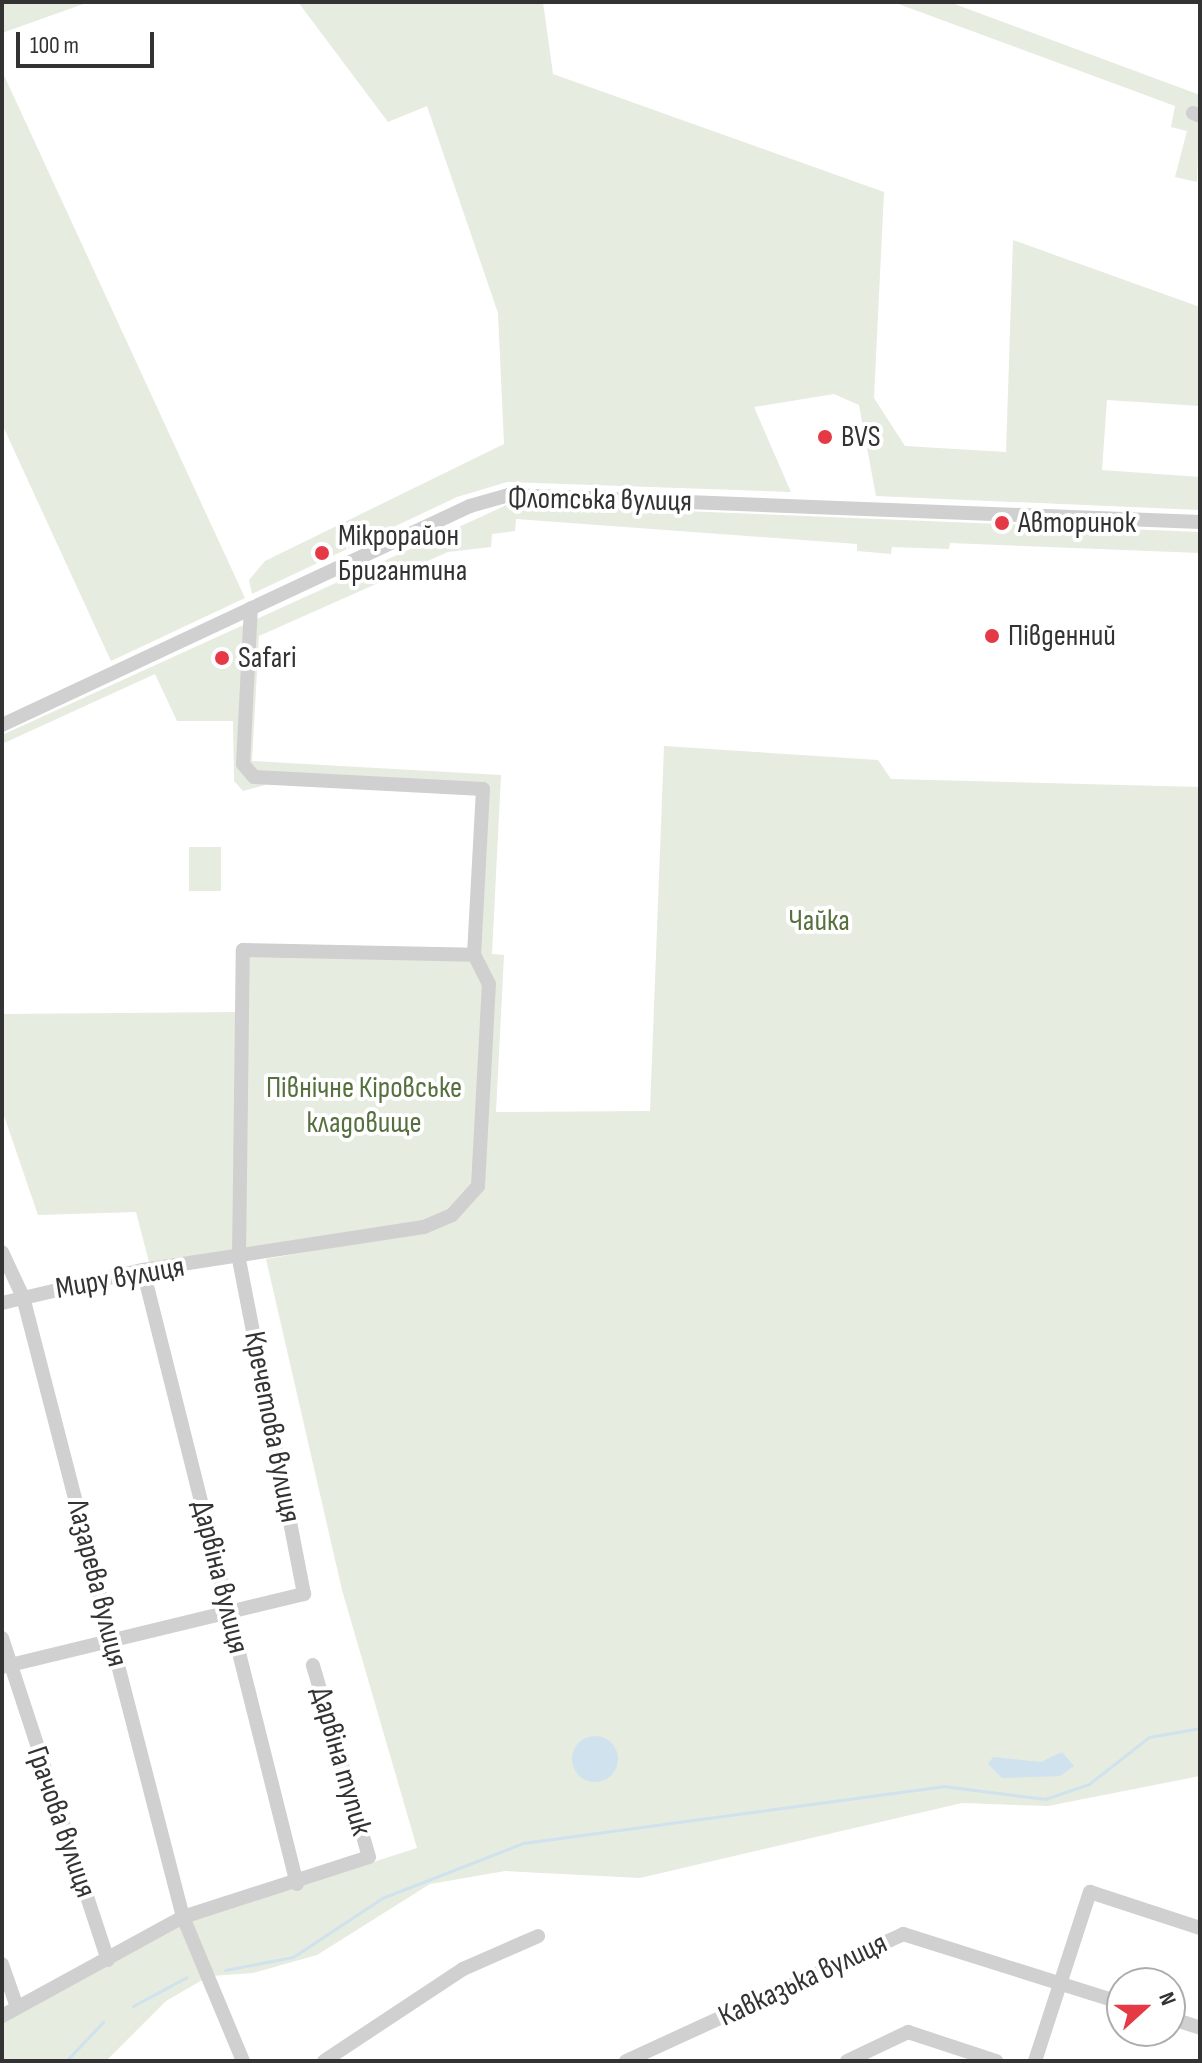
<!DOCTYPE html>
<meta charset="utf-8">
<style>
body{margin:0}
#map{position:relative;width:1202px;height:2063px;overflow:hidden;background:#fff;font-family:"Sofia Sans Condensed",sans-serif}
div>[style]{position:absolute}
.green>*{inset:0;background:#e6ecdf;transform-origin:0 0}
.water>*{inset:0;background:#cfe2ee}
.round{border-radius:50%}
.stream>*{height:3px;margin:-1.5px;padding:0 1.5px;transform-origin:1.5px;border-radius:1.5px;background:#cfe2ee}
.minor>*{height:14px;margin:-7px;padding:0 7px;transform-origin:7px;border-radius:7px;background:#d0d0d0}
.dots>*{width:22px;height:22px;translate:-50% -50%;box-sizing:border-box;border:4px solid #fff;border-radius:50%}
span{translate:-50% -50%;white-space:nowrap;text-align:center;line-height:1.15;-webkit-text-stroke:8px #fff;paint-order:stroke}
.poi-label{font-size:30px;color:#333}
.left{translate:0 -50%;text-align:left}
.street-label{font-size:30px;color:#333}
.park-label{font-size:30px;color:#56703f}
.frame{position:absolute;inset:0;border:4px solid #333;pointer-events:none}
.north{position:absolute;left:1106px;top:1967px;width:80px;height:80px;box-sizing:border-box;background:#fff;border:2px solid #adadad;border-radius:50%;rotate:69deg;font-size:22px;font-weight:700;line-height:32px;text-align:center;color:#333}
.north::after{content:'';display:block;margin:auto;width:28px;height:36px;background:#e63946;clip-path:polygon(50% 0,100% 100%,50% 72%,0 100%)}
.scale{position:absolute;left:16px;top:32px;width:138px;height:36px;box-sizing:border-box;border:4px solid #333;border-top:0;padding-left:10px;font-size:24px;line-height:28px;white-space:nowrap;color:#333;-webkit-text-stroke:6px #fff;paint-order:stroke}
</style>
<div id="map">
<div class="green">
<i style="clip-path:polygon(2px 2px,89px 2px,2px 33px)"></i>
<i style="clip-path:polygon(298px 2px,543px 2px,553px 74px,884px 192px,874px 398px,905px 446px,1006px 452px,1013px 240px,1200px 307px,1200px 406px,1107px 400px,1102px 470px,1200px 477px,1200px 510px,876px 496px,859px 405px,834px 394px,754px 407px,791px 492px,507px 482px,457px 497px,252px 594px,249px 580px,265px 561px,504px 444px,498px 313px,427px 106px,388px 122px)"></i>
<i style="clip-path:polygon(893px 2px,949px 2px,1200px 95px,1197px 182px,1175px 177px,1187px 131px,1171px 127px,1175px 106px)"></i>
<i style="clip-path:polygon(2px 71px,245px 598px,111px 661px,2px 424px)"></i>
<i style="clip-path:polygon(509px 504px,1200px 532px,1200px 553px,950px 543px,949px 549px,892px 547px,891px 554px,857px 551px,857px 544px,516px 519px,515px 531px,492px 534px,491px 547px,448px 552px,259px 636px,252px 761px,501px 775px,492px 954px,504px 955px,496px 1112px,650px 1111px,664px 746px,878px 760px,891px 779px,1200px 787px,1200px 1776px,1048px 1806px,962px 1803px,640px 1878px,505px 1871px,430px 1884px,317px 1955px,253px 1973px,211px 1976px,189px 1921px,417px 1848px,342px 1590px,266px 1259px,426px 1231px,484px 1178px,495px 983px,478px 949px,478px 794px,272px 783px,243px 791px,234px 781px,233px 721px,177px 721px,155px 674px,2px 744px,2px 735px)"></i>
<i style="left:189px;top:847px;width:32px;height:44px"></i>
<i style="clip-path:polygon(248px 955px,470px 961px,484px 988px,474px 1184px,443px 1217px,243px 1255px)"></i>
<i style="clip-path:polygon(2px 973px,3px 1014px,238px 1012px,236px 1256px,150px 1266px,136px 1212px,38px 1215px,2px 1110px)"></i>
<i style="clip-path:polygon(181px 1924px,204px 1979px,166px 2001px,106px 2061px,2px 2061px,2px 2022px)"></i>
</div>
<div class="water">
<i class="round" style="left:572px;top:1736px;width:46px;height:46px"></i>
<i style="clip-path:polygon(1062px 1752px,1074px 1766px,1060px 1776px,1002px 1778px,988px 1764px,993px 1757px,1041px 1762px)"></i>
</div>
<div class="stream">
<i style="left:225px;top:1970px;width:69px;rotate:-10.8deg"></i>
<i style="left:293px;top:1957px;width:107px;rotate:-33.5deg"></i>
<i style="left:382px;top:1898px;width:151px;rotate:-21.3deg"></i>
<i style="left:523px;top:1843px;width:424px;rotate:-7.7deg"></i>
<i style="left:943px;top:1786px;width:103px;rotate:7.3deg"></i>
<i style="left:1045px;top:1799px;width:46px;rotate:-18.8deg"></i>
<i style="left:1089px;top:1784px;width:76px;rotate:-38.1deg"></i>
<i style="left:1149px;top:1737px;width:52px;rotate:-10deg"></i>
<i style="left:133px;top:2006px;width:61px;rotate:-28.2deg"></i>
<i style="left:66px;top:2061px;width:54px;rotate:-46.5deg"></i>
</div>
<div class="minor">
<i style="left:1193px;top:113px;width:8px;rotate:23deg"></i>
<i style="left:2px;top:725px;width:517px;rotate:-25.08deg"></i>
<i style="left:470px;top:506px;width:41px;rotate:-15.8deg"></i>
<i style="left:509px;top:495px;width:692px;rotate:2.24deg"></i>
<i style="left:2px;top:1252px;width:50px;rotate:65deg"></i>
<i style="left:23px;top:1297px;width:640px;rotate:75.53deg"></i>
<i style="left:183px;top:1917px;width:156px;rotate:67.4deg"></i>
<i style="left:143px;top:1270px;width:633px;rotate:75.92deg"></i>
<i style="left:2px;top:1303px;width:145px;rotate:-13.2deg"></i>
<i style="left:143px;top:1270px;width:284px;rotate:-8.7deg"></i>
<i style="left:424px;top:1227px;width:30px;rotate:-23deg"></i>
<i style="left:452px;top:1215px;width:39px;rotate:-48deg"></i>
<i style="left:478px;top:1186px;width:202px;rotate:-86.9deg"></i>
<i style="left:489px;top:984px;width:33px;rotate:-117deg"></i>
<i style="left:474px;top:955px;width:166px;rotate:-86.9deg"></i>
<i style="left:483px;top:789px;width:229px;rotate:-177deg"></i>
<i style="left:254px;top:777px;width:17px;rotate:-130deg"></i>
<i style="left:243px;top:764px;width:156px;rotate:-87.1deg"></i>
<i style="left:2px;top:1638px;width:339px;rotate:71.8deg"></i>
<i style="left:2px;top:1667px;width:311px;rotate:-13.6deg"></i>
<i style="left:304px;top:1594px;width:341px;rotate:-101deg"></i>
<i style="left:239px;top:1259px;width:309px;rotate:-89.3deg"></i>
<i style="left:243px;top:950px;width:231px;rotate:1.2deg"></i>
<i style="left:2px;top:1964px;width:46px;rotate:70.8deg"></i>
<i style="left:2px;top:2016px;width:206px;rotate:-28.7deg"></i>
<i style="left:183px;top:1917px;width:195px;rotate:-17.9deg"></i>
<i style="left:369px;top:1857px;width:200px;rotate:-106.3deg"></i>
<i style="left:1170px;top:2018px;width:32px;rotate:18deg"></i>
<i style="left:324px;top:2061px;width:167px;rotate:-33.5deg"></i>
<i style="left:463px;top:1969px;width:82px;rotate:-23.7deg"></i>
<i style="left:626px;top:2061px;width:305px;rotate:-24.6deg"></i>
<i style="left:903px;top:1934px;width:230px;rotate:17.5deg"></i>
<i style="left:847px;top:2061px;width:68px;rotate:-25.4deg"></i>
<i style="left:908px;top:2032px;width:93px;rotate:18.2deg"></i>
<i style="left:1035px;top:2061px;width:178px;rotate:-72deg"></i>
<i style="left:1090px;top:1892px;width:116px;rotate:18.1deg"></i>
</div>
<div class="dots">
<i style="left:825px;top:437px;background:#e63946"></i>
<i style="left:1002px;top:523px;background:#e63946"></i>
<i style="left:322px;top:553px;background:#e63946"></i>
<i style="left:992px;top:636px;background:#e63946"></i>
<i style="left:222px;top:658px;background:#e63946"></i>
</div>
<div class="poi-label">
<span class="left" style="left:841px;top:437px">BVS</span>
<span class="left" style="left:1018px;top:523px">Авторинок</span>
<span class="left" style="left:338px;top:553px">Мікрорайон<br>Бригантина</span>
<span class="left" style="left:1008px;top:636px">Південний</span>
<span class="left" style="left:238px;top:658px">Safari</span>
</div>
<div class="street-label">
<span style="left:600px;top:500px;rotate:1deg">Флотська вулиця</span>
<span style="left:120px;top:1278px;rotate:-10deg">Миру вулиця</span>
<span style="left:272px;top:1427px;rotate:79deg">Кречетова вулиця</span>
<span style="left:220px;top:1577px;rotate:76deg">Дарвіна вулиця</span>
<span style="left:97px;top:1583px;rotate:76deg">Лазарева вулиця</span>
<span style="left:341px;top:1761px;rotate:74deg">Дарвіна тупик</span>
<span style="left:61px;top:1822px;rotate:71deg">Грачова вулиця</span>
<span style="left:803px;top:1980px;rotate:-25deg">Кавказька вулиця</span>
</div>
<div class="park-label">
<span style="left:819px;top:921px">Чайка</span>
<span style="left:364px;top:1105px">Північне Кіровське<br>кладовище</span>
</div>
<div class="frame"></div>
<div class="north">N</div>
<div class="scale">100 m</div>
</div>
